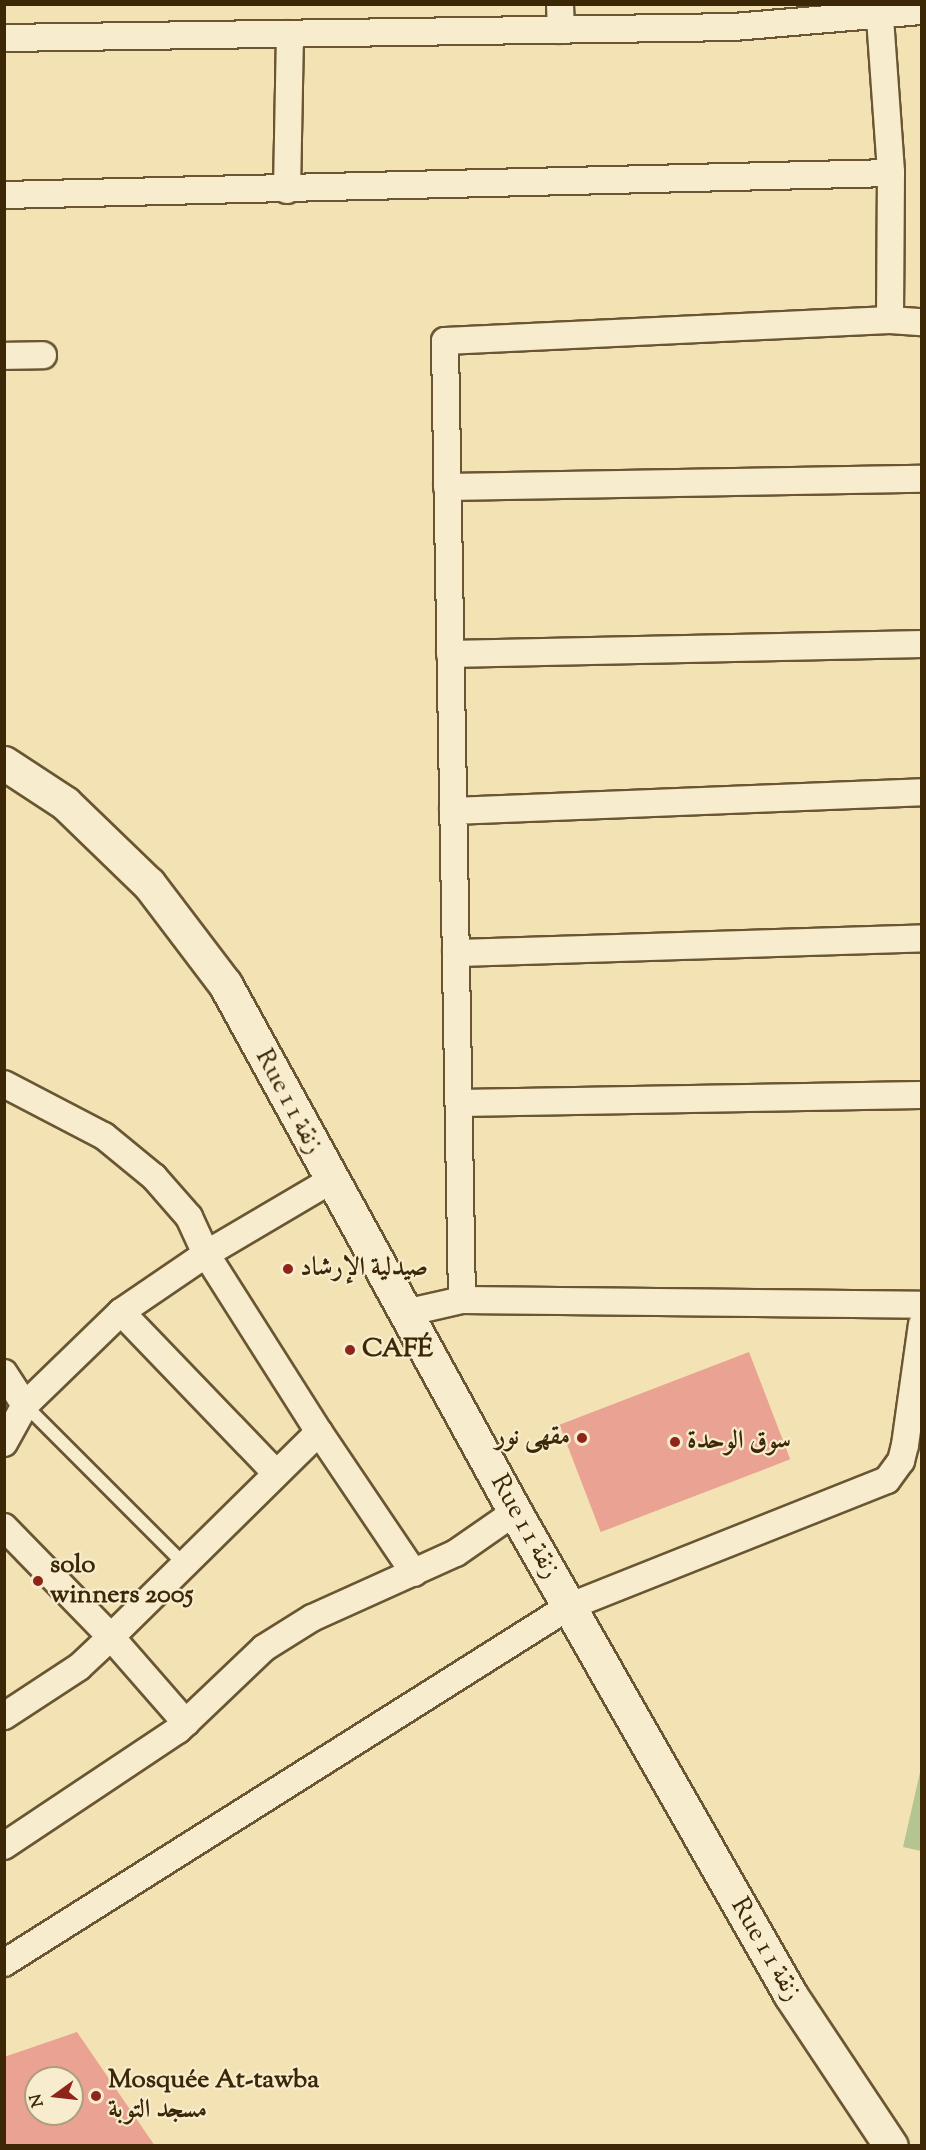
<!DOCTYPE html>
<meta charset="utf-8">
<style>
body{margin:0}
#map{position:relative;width:926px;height:2150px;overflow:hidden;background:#f3e3b4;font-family:"Sorts Mill Goudy",Amiri,serif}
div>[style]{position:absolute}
.green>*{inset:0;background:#b5c592}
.building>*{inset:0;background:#eaa292;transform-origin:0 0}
.roads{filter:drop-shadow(2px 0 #6a5632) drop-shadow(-2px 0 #6a5632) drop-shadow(0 2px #6a5632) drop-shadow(0 -2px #6a5632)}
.lane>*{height:12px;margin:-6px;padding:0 6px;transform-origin:6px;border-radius:6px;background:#f7edce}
.street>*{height:26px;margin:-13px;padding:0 13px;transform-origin:13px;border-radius:13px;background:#f7edce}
.secondary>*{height:33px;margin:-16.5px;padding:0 16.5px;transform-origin:16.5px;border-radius:16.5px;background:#f7edce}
.dots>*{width:16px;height:16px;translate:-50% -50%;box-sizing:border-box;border:3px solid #f7edce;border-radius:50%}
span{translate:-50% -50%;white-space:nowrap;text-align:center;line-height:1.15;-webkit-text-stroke:4.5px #f7edce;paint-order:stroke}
.street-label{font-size:26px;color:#3c2706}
.poi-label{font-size:26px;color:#3c2706;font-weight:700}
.left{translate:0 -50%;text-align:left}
.right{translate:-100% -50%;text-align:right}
.frame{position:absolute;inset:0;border:6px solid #3c2706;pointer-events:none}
.north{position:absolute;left:24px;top:2066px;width:60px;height:60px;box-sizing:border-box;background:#f7edce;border:2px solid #ac9e7e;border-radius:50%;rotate:255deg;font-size:16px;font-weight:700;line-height:24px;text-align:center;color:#3c2706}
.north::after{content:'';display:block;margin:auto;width:21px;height:27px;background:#8f2418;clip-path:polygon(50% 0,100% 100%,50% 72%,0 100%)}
</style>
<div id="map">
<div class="green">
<i style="clip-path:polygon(921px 1768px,922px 1851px,921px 1851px,903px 1847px)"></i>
</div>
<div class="building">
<i style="left:749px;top:1352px;width:115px;height:203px;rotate:69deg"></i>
<i style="clip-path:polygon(evenodd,77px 2032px,155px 2146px,4px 2146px,4px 2057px,77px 2032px,36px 2078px,72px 2078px,72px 2114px,36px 2114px,36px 2078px)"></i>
</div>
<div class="roads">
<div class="lane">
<i style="left:25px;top:1405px;width:223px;rotate:45deg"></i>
</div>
<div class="street">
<i style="left:560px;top:4px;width:26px;rotate:88deg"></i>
<i style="left:879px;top:4px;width:169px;rotate:85.9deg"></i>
<i style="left:891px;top:173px;width:147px;rotate:90.4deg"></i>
<i style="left:4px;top:38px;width:730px;rotate:-0.86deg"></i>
<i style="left:734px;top:27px;width:189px;rotate:-4.9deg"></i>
<i style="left:287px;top:190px;width:156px;rotate:-88.9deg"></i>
<i style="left:4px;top:195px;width:887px;rotate:-1.42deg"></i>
<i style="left:4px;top:356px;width:39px;rotate:-1deg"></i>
<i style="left:447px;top:487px;width:475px;rotate:-1deg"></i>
<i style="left:450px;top:654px;width:472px;rotate:-1.2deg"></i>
<i style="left:453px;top:811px;width:469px;rotate:-2.3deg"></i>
<i style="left:456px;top:953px;width:466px;rotate:-1.8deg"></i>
<i style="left:4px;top:1084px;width:113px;rotate:27.5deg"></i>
<i style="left:104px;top:1136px;width:65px;rotate:39.4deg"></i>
<i style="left:154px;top:1177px;width:53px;rotate:48.8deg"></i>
<i style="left:189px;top:1217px;width:41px;rotate:65.3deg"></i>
<i style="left:206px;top:1254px;width:144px;rotate:-30.5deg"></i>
<i style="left:459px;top:1103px;width:463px;rotate:-1deg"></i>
<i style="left:462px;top:1300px;width:959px;rotate:-91.02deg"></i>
<i style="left:445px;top:341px;width:445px;rotate:-2.7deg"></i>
<i style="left:890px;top:320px;width:32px;rotate:4deg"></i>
<i style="left:121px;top:1312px;width:223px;rotate:46.1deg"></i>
<i style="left:405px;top:1313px;width:58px;rotate:-12.8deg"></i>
<i style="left:462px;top:1300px;width:460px;rotate:0.6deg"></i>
<i style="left:4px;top:1373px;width:38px;rotate:57deg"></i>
<i style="left:4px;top:1443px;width:43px;rotate:-61.1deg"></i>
<i style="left:25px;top:1405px;width:134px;rotate:-44.1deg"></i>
<i style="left:121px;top:1312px;width:103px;rotate:-34.3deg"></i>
<i style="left:206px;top:1254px;width:211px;rotate:57.6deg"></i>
<i style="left:4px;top:1527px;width:153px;rotate:45.8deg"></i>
<i style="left:111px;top:1637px;width:44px;rotate:136.8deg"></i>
<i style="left:79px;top:1667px;width:90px;rotate:146.8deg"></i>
<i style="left:186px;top:1723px;width:114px;rotate:-131.1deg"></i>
<i style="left:111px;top:1637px;width:292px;rotate:-44.6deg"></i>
<i style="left:319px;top:1432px;width:170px;rotate:56deg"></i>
<i style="left:4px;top:1846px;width:209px;rotate:-33.7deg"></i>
<i style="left:178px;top:1730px;width:119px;rotate:-43.6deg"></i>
<i style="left:264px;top:1648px;width:57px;rotate:-32deg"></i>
<i style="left:312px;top:1618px;width:158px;rotate:-24.3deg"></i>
<i style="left:456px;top:1553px;width:72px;rotate:-34.8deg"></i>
<i style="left:4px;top:1963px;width:667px;rotate:-32.26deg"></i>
<i style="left:568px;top:1607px;width:343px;rotate:-21.7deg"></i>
<i style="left:887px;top:1480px;width:24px;rotate:-54deg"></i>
<i style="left:901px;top:1461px;width:16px;rotate:-76deg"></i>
<i style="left:905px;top:1445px;width:122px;rotate:-82deg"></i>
</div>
<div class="secondary">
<i style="left:4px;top:763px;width:73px;rotate:33.3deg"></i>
<i style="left:65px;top:803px;width:117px;rotate:44deg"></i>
<i style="left:149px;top:884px;width:126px;rotate:52.8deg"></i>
<i style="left:225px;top:984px;width:602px;rotate:61.22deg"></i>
<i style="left:515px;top:1512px;width:555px;rotate:60.29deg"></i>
<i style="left:790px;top:1994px;width:182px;rotate:56.4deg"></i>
</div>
</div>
<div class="dots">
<i style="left:288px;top:1269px;background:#8f2418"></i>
<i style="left:350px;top:1350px;background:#8f2418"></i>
<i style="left:582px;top:1438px;background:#8f2418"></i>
<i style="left:675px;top:1442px;background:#8f2418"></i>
<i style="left:38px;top:1581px;background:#8f2418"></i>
<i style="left:96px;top:2096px;background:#8f2418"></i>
</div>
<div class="street-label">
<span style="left:288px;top:1102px;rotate:62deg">Rue 1 زنقة 1</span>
<span style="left:524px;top:1527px;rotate:61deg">Rue 1 زنقة 1</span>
<span style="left:765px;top:1950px;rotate:60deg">Rue 1 زنقة 1</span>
</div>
<div class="poi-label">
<span class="left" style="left:300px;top:1269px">صيدلية الإرشاد</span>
<span class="left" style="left:362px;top:1350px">CAFÉ</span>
<span class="right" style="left:570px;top:1438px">مقهى نور</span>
<span class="left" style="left:687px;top:1442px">سوق الوحدة</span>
<span class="left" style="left:50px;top:1581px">solo<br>winners 2005</span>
<span class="left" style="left:108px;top:2096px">Mosquée At-tawba<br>مسجد التوبة</span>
</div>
<div class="frame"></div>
<div class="north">N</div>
</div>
